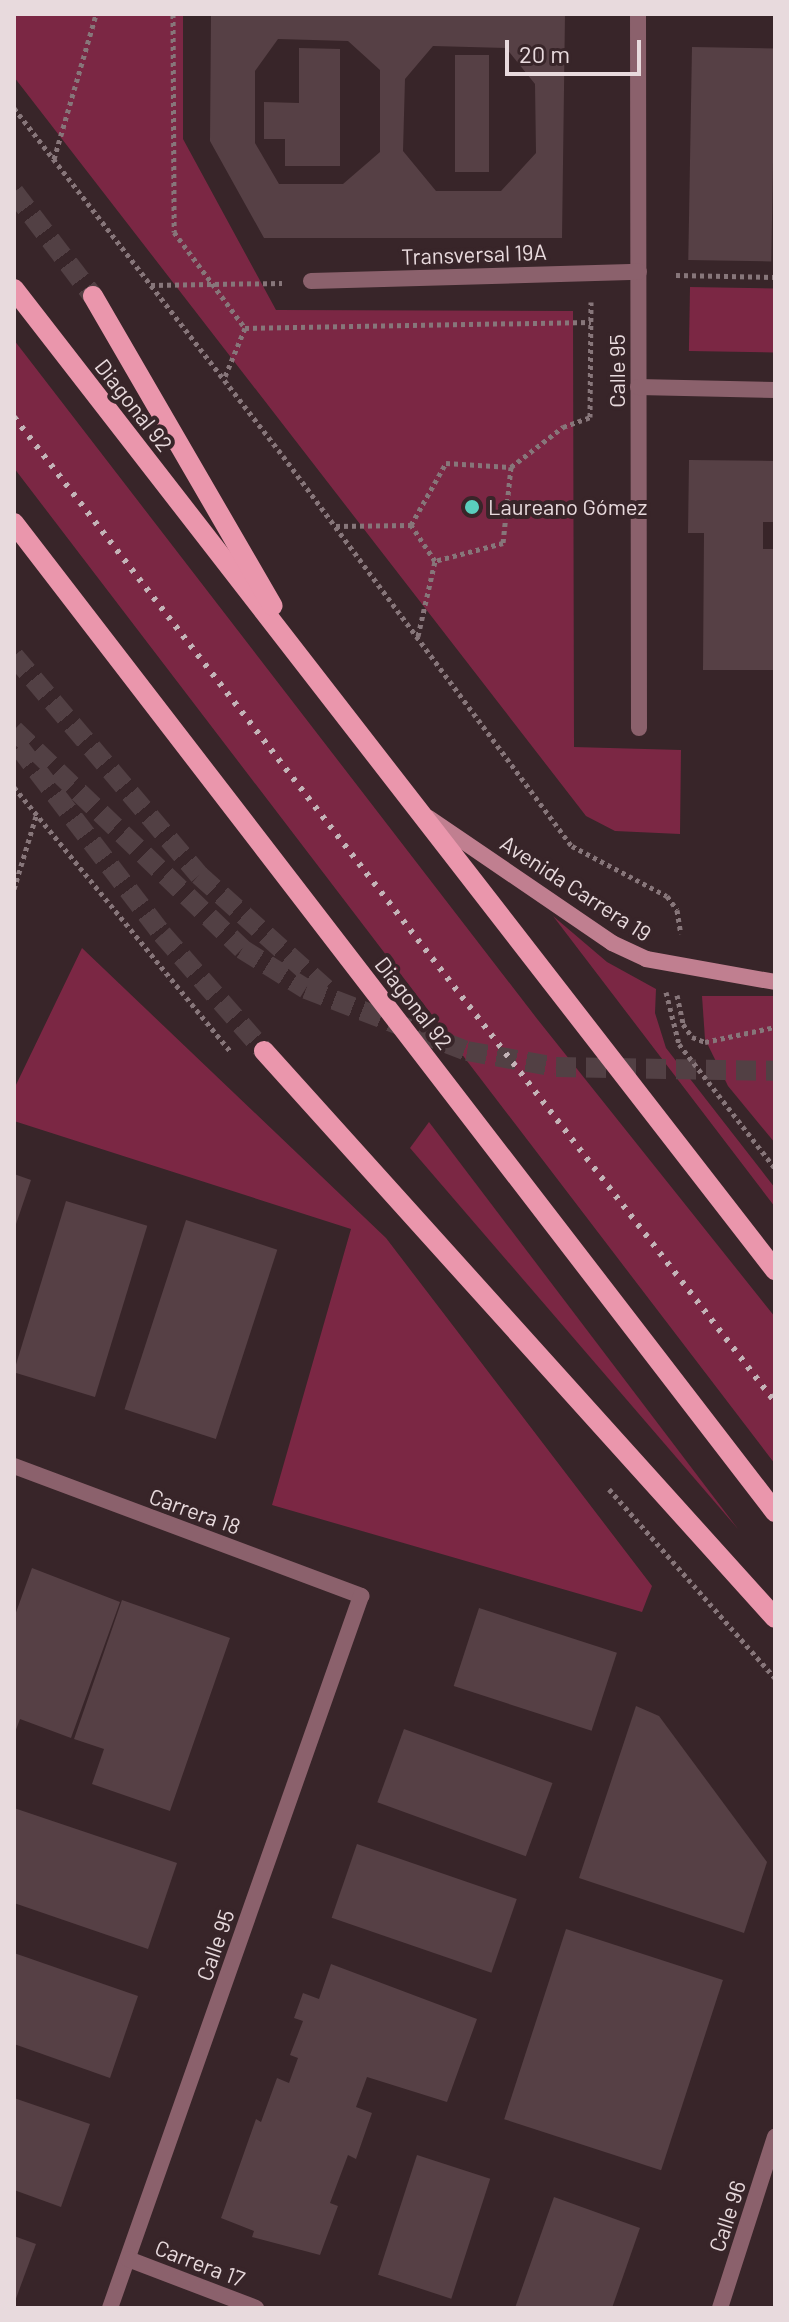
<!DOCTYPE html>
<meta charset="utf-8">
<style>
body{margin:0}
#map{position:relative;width:789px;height:2322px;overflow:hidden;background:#382529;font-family:Barlow,sans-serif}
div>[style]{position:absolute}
.green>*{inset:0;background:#7b2744;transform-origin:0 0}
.building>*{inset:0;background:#564045;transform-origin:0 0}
.primary-tunnel>*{height:20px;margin-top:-10px;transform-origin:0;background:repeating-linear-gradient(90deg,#524044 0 20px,transparent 0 30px)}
.path>*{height:5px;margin-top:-2.5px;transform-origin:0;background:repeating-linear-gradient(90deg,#87767a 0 4px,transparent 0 8px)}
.minor>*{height:16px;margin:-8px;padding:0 8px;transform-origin:8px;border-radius:8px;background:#8b616c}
.secondary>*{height:16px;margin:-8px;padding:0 8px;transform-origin:8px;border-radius:8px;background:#c07f90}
.primary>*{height:20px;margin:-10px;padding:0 10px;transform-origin:10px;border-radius:10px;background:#ea96ac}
.rail>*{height:6px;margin-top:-3px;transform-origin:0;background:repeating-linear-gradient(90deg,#c4b4b8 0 4px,transparent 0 12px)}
.dots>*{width:22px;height:22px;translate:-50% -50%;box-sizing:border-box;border:4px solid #382529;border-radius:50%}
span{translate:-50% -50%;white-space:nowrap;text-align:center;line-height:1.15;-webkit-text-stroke:8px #382529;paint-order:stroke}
.street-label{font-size:22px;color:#e8dadd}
.poi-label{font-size:22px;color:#e8dadd}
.left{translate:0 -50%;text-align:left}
.frame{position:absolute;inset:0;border:16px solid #e8dadd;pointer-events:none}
.scale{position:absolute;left:505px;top:40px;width:136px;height:36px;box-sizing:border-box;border:4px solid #e8dadd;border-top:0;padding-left:10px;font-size:24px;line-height:28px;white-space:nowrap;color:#e8dadd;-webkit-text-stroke:6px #382529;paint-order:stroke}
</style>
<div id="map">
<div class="green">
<i style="clip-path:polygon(14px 14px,183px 14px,183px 139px,276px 310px,573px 311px,574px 747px,681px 750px,680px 834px,615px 831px,586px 816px,14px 77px)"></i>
<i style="left:690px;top:287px;width:85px;height:64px;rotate:1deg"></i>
<i style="clip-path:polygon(14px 340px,538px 1020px,775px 1317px,775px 1464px,14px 468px)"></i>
<i style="clip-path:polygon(553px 916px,607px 962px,656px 989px,655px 1013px,666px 1048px,775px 1188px,775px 1207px)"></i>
<i style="clip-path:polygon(82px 948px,386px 1238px,652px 1586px,642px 1612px,272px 1505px,351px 1229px,14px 1121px,14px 1089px)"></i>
<i style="clip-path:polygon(702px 996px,775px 996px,775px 1143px,728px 1086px,705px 1039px)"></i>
<i style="clip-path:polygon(429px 1122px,738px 1529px,410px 1148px)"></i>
</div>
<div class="building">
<i style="clip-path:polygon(evenodd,211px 14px,565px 14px,562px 238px,264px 238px,210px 141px,211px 14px,278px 39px,348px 41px,380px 70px,380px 152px,343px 184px,279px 184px,255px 143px,255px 71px,278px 39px,211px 14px,433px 46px,506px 48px,535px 84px,536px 153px,501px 191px,436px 191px,403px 151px,405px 79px,433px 46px)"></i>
<i style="left:692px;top:47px;width:83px;height:213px;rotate:1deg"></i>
<i style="clip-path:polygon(299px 48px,340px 49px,340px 166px,285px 166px,285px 139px,264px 139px,264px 102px,299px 103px)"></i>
<i style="left:455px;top:55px;width:34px;height:117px"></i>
<i style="clip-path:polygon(689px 460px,775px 461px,775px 522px,763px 522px,763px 549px,775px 549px,775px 670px,703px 670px,704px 533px,688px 533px)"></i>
<i style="clip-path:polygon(14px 1174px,31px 1180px,15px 1227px,14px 1227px)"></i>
<i style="left:66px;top:1201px;width:85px;height:179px;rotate:17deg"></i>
<i style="left:186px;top:1220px;width:96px;height:199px;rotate:18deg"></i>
<i style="clip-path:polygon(32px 1568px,120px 1602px,71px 1738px,20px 1719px,14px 1735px,14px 1618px)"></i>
<i style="clip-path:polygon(122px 1600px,230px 1638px,170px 1811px,92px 1784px,104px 1749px,74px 1739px)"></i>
<i style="left:479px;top:1608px;width:145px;height:82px;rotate:18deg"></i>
<i style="clip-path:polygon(636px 1706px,659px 1716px,767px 1862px,744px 1933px,579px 1878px)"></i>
<i style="left:404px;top:1729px;width:158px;height:78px;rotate:20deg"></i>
<i style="clip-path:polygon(14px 1808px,177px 1863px,148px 1949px,14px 1903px)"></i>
<i style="left:357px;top:1844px;width:169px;height:78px;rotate:19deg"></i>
<i style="left:566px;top:1929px;width:165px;height:200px;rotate:18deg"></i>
<i style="clip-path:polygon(14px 1953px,138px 1996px,110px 2078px,14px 2044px)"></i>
<i style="clip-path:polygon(331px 1964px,477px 2019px,447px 2102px,367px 2077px,356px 2107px,372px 2113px,356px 2159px,348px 2155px,330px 2203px,338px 2206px,320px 2255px,252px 2237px,254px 2231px,221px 2218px,256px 2119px,261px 2122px,277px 2078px,289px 2083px,298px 2058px,290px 2055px,303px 2021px,294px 2018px,303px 1993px,319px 1999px)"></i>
<i style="clip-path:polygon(14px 2098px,90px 2124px,61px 2207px,14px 2190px)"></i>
<i style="left:417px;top:2155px;width:77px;height:126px;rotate:18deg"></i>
<i style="clip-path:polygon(554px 2197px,640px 2228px,612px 2308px,515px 2308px)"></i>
<i style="clip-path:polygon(14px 2236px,36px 2244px,14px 2304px)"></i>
</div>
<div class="primary-tunnel">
<i style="left:14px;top:192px;width:131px;rotate:52.8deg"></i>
<i style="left:14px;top:656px;width:287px;rotate:49.8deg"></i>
<i style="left:199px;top:875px;width:171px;rotate:41.9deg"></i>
<i style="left:14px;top:730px;width:316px;rotate:43.8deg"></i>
<i style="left:242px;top:949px;width:75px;rotate:32deg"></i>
<i style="left:306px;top:989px;width:173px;rotate:21.1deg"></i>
<i style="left:467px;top:1051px;width:90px;rotate:10.2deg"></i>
<i style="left:556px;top:1067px;width:219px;rotate:1deg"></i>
<i style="left:19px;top:747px;width:235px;rotate:52.6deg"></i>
<i style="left:162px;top:934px;width:155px;rotate:48.9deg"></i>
</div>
<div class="path">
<i style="left:173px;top:14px;width:218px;rotate:89.7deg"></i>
<i style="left:174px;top:232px;width:119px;rotate:53.5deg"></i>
<i style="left:245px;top:328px;width:55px;rotate:112.4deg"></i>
<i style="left:14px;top:108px;width:440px;rotate:52.3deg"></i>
<i style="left:283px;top:456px;width:485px;rotate:53.5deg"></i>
<i style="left:572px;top:846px;width:107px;rotate:27.8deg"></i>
<i style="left:667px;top:896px;width:17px;rotate:54deg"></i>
<i style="left:677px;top:910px;width:24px;rotate:81deg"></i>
<i style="left:54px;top:159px;width:151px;rotate:-73.8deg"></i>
<i style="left:676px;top:275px;width:99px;rotate:1.2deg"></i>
<i style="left:151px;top:285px;width:131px;rotate:-0.9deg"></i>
<i style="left:245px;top:328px;width:346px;rotate:-1deg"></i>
<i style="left:511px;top:467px;width:76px;rotate:96deg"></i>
<i style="left:503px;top:543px;width:70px;rotate:165.2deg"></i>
<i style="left:435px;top:561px;width:43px;rotate:-123.7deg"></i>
<i style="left:411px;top:525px;width:71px;rotate:-60.6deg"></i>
<i style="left:446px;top:463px;width:65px;rotate:3.5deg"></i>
<i style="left:511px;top:467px;width:66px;rotate:-37.6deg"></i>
<i style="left:563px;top:427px;width:29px;rotate:-20deg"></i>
<i style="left:590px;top:417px;width:115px;rotate:-89.5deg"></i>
<i style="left:336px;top:526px;width:75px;rotate:-0.8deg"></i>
<i style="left:418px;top:636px;width:77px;rotate:-77.2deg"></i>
<i style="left:14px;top:787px;width:343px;rotate:50.7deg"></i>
<i style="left:14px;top:889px;width:76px;rotate:-73.2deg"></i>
<i style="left:666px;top:992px;width:54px;rotate:76deg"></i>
<i style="left:679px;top:1044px;width:157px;rotate:52.3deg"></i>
<i style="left:677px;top:995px;width:30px;rotate:78deg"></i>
<i style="left:683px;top:1024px;width:16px;rotate:55deg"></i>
<i style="left:692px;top:1037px;width:14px;rotate:21deg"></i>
<i style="left:705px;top:1042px;width:72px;rotate:-12.1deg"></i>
<i style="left:609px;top:1489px;width:252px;rotate:48.7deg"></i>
</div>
<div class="minor">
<i style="left:638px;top:14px;width:714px;rotate:89.92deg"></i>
<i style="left:311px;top:281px;width:328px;rotate:-1.6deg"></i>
<i style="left:638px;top:387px;width:137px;rotate:1.3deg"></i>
<i style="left:14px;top:1466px;width:371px;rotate:20.5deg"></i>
<i style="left:361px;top:1596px;width:755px;rotate:109.42deg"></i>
<i style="left:128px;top:2259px;width:137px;rotate:20.9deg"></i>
<i style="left:720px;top:2308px;width:180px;rotate:-72.2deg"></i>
</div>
<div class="secondary">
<i style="left:429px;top:818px;width:222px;rotate:34.3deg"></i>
<i style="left:612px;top:943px;width:38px;rotate:25deg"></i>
<i style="left:646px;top:959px;width:131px;rotate:10.1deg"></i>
</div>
<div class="primary">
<i style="left:14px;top:289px;width:1242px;rotate:52.2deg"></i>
<i style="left:93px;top:296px;width:358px;rotate:59.9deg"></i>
<i style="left:14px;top:523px;width:1248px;rotate:52.42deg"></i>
<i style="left:264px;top:1051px;width:763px;rotate:47.97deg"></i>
</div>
<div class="rail">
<i style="left:14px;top:417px;width:1245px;rotate:52.31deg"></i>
</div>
<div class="dots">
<i style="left:472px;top:507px;background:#5acebd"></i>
</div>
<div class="street-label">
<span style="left:474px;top:254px;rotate:-2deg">Transversal 19A</span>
<span style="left:617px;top:371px;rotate:-90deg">Calle 95</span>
<span style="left:134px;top:405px;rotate:52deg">Diagonal 92</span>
<span style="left:576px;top:888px;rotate:33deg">Avenida Carrera 19</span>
<span style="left:414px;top:1003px;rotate:52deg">Diagonal 92</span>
<span style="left:195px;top:1511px;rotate:20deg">Carrera 18</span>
<span style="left:215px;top:1945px;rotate:-71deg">Calle 95</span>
<span style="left:727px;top:2216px;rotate:-72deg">Calle 96</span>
<span style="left:200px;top:2263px;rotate:21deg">Carrera 17</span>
</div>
<div class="poi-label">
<span class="left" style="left:488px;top:507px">Laureano Gómez</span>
</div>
<div class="frame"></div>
<div class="scale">20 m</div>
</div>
